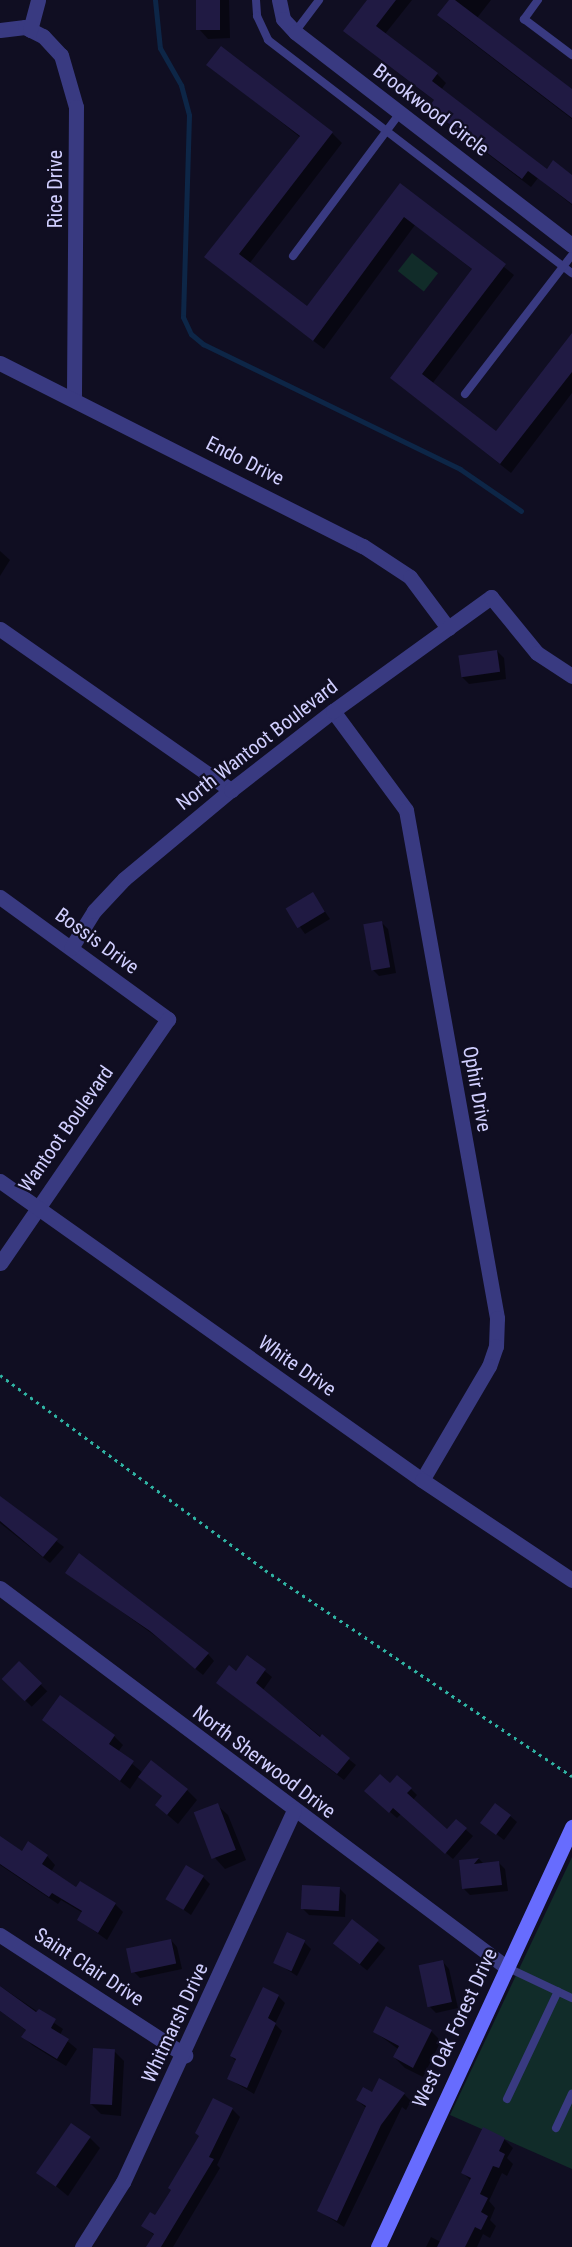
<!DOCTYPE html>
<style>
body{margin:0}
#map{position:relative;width:572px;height:2247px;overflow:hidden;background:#100e22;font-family:"Roboto Condensed",sans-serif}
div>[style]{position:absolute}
.green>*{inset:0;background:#112c29;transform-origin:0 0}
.shadow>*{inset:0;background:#0007;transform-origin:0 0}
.stream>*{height:5px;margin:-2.5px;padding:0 2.5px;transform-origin:2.5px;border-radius:2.5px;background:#0d2647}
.building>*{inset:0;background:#201a43;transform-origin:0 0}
.path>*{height:3px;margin-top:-1.5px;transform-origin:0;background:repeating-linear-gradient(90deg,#2fb3a3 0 3px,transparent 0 7.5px)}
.lane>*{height:8px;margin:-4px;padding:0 4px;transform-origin:4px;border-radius:4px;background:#393a81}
.street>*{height:15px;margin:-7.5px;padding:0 7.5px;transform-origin:7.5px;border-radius:7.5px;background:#393a81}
.secondary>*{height:15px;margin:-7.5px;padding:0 7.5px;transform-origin:7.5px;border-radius:7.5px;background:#676cfe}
span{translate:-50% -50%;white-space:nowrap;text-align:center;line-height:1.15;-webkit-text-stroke:4.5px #100e22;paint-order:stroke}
.street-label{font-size:20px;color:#d1cfff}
</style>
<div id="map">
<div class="green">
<i style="left:412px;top:253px;width:33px;height:23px;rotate:38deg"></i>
<i style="clip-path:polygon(572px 1857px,572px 2169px,450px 2115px)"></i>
</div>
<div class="shadow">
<i style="clip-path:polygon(198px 0,229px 0,230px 38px,208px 39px,199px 29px)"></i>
<i style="clip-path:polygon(369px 0,412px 0,385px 34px,437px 74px,446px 83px,441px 90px,547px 171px,572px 177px,572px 205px,538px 178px,531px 187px,439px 117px,430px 108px,435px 101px,354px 39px)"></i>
<i style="clip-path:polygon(450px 0,491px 0,477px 18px,572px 91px,572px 119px,448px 24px,439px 15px)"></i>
<i style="clip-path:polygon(208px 64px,332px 133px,342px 143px,249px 264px,307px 308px,401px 186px,514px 275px,432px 384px,496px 434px,572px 335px,572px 393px,511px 473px,392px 378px,473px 270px,415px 225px,324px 349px,216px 266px,301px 138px)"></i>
<i style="clip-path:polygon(0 551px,10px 560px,0 576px)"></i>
<i style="clip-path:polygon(497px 651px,504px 658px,506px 679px,469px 684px,462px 677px)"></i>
<i style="clip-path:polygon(313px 894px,330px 919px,305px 934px,287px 909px)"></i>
<i style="clip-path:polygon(381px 922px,388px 929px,396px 973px,379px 976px,372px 969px)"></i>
<i style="clip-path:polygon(0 1498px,64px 1547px,50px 1563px,0 1523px)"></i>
<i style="clip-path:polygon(67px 1572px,208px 1654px,214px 1661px,203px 1675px,158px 1638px)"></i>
<i style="clip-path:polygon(248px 1657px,272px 1677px,263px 1690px,356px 1765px,344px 1780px,218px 1683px,236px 1673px)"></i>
<i style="left:19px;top:1663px;width:40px;height:22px;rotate:45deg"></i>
<i style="clip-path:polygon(53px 1729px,114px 1736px,123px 1745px,118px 1752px,143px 1773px,187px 1790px,197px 1800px,178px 1824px,156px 1805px,163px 1797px,139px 1776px,130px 1789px)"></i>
<i style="clip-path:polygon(390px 1785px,411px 1789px,417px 1795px,413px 1800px,448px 1831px,456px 1821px,473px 1836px,453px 1859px,401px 1814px,397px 1818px,373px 1797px)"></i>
<i style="clip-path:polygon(217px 1805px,228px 1815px,246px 1860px,225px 1869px,215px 1858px,196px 1813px)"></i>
<i style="clip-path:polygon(510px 1816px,517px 1822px,504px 1840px,482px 1823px)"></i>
<i style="clip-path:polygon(0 1837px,22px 1853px,47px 1856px,55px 1865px,51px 1872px,77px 1890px,115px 1904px,123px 1912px,107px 1940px,79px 1920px,83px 1913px,61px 1900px,58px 1904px,0 1865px)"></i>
<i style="clip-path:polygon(479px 1859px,484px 1864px,499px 1863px,505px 1869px,508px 1891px,470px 1895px,464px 1889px,460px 1861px)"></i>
<i style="clip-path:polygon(203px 1877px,210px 1884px,191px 1915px,167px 1898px)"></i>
<i style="clip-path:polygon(339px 1888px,346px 1895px,345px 1917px,309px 1915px,302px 1908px)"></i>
<i style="left:352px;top:1921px;width:43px;height:29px;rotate:39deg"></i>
<i style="clip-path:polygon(171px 1940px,177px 1947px,182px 1969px,140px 1978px,133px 1971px)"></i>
<i style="clip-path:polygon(304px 1942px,311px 1949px,297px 1976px,274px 1961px)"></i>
<i style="clip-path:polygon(443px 1962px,449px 1969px,458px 2008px,436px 2013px,429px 2006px)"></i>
<i style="clip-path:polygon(0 1986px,63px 2029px,60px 2035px,77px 2049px,66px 2066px,32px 2045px,23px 2037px,27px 2031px,0 2011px)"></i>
<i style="clip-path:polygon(278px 1996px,285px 2003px,275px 2024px,282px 2031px,254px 2094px,229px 2079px,236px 2061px,231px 2056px)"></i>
<i style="clip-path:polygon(431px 2031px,441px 2041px,423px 2077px,405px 2068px,394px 2057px,398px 2049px,375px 2032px)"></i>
<i style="clip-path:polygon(114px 2051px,124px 2061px,121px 2116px,101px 2114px,91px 2104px)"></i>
<i style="clip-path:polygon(372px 2094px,404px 2094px,411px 2101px,406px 2110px,402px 2107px,344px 2227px,319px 2211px,366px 2108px,357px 2100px)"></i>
<i style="clip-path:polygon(232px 2109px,240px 2117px,217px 2165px,220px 2168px,173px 2247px,148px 2247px,155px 2236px,143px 2226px,155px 2217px)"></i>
<i style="clip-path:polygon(90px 2138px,100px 2148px,68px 2196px,41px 2174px)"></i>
<i style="clip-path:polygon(504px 2139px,513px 2148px,507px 2158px,513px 2164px,507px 2176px,502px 2173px,489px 2201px,495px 2208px,490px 2220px,496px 2226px,490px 2238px,483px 2234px,477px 2247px,426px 2247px,431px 2237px,441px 2242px,471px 2181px,463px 2173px)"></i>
</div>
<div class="stream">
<i style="left:155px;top:0;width:48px;rotate:84.1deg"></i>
<i style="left:160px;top:48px;width:43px;rotate:60.4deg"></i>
<i style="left:181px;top:85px;width:31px;rotate:75deg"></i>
<i style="left:189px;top:115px;width:202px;rotate:91.7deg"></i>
<i style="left:183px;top:317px;width:19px;rotate:65deg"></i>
<i style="left:191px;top:334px;width:16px;rotate:40deg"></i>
<i style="left:203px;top:344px;width:286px;rotate:25.9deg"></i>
<i style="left:460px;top:469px;width:74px;rotate:34.5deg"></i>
</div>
<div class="building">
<i style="left:196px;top:0;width:24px;height:30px"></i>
<i style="clip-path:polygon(367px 0,396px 0,376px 26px,438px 73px,432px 81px,547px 169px,553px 160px,572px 175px,572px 204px,528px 171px,522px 179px,428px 108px,434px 100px,343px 31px)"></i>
<i style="clip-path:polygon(449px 0,455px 0,572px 89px,572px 118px,437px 15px)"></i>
<i style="clip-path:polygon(221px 46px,333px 132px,239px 254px,307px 306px,400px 183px,506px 264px,422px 374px,496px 431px,572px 333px,572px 372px,500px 464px,390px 378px,472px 269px,404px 217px,313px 341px,204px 257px,300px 136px,206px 65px)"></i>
<i style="left:497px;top:650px;width:22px;height:39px;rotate:82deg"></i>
<i style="left:313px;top:892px;width:23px;height:32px;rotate:59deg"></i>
<i style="left:382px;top:921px;width:47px;height:19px;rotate:80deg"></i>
<i style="clip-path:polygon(0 1496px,58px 1539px,43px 1557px,0 1521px)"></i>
<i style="clip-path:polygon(79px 1553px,209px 1653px,195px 1669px,150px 1631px,65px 1573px)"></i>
<i style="clip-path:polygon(247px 1655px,266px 1669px,256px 1683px,320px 1737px,322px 1734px,350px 1758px,337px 1774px,216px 1683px,229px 1665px,236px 1671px)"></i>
<i style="left:19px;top:1661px;width:32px;height:25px;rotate:44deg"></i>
<i style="clip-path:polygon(60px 1695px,115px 1735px,109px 1744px,134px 1761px,120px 1781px,42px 1720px)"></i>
<i style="clip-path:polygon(151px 1760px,188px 1789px,167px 1815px,155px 1805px,162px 1796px,138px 1777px)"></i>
<i style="clip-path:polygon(380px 1774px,390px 1783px,397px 1775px,412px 1788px,407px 1793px,447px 1829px,456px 1819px,467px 1828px,445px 1854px,393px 1808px,389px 1813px,364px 1791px)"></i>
<i style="left:218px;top:1803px;width:50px;height:26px;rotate:69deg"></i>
<i style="left:495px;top:1803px;width:20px;height:25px;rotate:37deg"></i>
<i style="clip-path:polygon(0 1836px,22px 1851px,28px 1841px,48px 1855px,42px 1864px,76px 1887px,80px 1881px,116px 1903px,98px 1933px,77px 1920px,82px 1911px,52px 1893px,49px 1897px,0 1864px)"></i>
<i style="clip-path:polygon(479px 1858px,474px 1864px,499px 1861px,502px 1885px,462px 1889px,459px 1860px)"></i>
<i style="left:186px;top:1865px;width:21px;height:40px;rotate:31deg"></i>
<i style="left:302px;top:1885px;width:38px;height:24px;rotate:3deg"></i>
<i style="left:352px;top:1919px;width:34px;height:31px;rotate:38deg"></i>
<i style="left:287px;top:1932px;width:20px;height:34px;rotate:24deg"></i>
<i style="left:171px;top:1939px;width:25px;height:46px;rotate:78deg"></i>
<i style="left:443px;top:1960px;width:43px;height:25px;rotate:78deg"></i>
<i style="clip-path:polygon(0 1986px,36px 2012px,39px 2009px,56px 2019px,51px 2028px,69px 2039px,57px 2059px,21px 2037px,26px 2030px,0 2011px)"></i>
<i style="clip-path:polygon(263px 1987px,279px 1995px,268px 2018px,276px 2023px,247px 2088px,227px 2079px,236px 2059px,230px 2056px)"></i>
<i style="clip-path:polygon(386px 2006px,432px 2030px,413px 2068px,393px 2057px,399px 2046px,373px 2032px)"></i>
<i style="left:93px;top:2048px;width:22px;height:56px;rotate:3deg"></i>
<i style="clip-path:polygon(379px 2078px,405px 2093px,381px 2125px,337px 2221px,317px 2211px,366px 2106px,356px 2100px,363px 2087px,372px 2092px)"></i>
<i style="clip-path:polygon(213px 2098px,233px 2108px,209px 2157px,214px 2159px,161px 2247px,146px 2247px,154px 2234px,141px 2226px,150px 2212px,155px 2215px,171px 2190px,168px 2188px,199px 2136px,195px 2133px)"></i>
<i style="left:71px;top:2123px;width:24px;height:61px;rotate:35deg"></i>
<i style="clip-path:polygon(483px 2127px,505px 2138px,499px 2151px,505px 2154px,499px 2168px,493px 2166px,480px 2194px,488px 2198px,481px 2212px,488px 2216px,481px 2230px,475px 2227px,465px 2247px,437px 2247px,471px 2178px,461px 2173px)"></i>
</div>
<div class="path">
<i style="left:0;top:1375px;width:329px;rotate:36.3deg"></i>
<i style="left:265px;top:1570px;width:370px;rotate:33.9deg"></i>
</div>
<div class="lane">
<i style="left:256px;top:0;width:16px;rotate:86deg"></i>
<i style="left:257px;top:16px;width:26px;rotate:65deg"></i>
<i style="left:268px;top:40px;width:383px;rotate:37.5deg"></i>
<i style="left:538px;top:0;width:24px;rotate:126deg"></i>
<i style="left:524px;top:19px;width:60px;rotate:36.9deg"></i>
<i style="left:295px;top:32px;width:40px;rotate:-53deg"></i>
<i style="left:293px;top:256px;width:179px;rotate:-53.2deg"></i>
<i style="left:465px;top:394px;width:175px;rotate:-52.4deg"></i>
<i style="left:506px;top:1967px;width:73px;rotate:25.2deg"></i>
<i style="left:507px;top:2099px;width:119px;rotate:-64.7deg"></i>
<i style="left:556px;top:2128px;width:38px;rotate:-65deg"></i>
</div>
<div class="street">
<i style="left:279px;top:0;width:19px;rotate:78deg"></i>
<i style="left:283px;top:19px;width:18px;rotate:47deg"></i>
<i style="left:295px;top:32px;width:349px;rotate:37.6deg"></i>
<i style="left:0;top:30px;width:25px;rotate:-7deg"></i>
<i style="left:25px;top:27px;width:20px;rotate:27deg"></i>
<i style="left:43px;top:36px;width:26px;rotate:47deg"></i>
<i style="left:61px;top:55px;width:54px;rotate:73.9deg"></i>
<i style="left:76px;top:107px;width:290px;rotate:90.4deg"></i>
<i style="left:30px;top:30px;width:31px;rotate:-75deg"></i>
<i style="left:0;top:363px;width:407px;rotate:26.8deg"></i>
<i style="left:363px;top:546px;width:56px;rotate:33.4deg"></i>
<i style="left:410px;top:577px;width:64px;rotate:53.3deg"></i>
<i style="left:0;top:629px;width:282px;rotate:34.9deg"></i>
<i style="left:333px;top:711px;width:123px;rotate:53.6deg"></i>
<i style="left:406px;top:810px;width:516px;rotate:79.84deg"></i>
<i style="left:497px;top:1318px;width:28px;rotate:92deg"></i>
<i style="left:496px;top:1346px;width:21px;rotate:109deg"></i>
<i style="left:489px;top:1366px;width:132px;rotate:120.4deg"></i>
<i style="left:0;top:897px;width:208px;rotate:36deg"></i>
<i style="left:168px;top:1019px;width:296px;rotate:124.5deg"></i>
<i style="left:71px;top:948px;width:44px;rotate:-58.1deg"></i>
<i style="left:94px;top:911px;width:44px;rotate:-46.8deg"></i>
<i style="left:124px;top:879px;width:139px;rotate:-39.8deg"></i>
<i style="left:231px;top:790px;width:129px;rotate:-37.8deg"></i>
<i style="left:333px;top:711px;width:195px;rotate:-35.8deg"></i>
<i style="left:491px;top:597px;width:72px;rotate:50.6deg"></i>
<i style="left:537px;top:653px;width:42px;rotate:33.3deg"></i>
<i style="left:0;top:1181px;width:517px;rotate:35.32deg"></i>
<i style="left:422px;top:1480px;width:180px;rotate:33.7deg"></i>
<i style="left:0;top:1588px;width:632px;rotate:36.83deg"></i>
<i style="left:0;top:1935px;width:221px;rotate:33deg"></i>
<i style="left:82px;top:2247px;width:77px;rotate:-57.8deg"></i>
<i style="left:123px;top:2182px;width:409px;rotate:-65.3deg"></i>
</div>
<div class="secondary">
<i style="left:378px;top:2247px;width:463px;rotate:-65.2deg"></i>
</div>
<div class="street-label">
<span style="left:431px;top:110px;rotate:37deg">Brookwood Circle</span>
<span style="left:55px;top:189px;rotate:-90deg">Rice Drive</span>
<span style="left:245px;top:461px;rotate:27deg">Endo Drive</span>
<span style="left:257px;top:745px;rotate:-38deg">North Wantoot Boulevard</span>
<span style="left:97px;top:941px;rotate:36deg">Bossis Drive</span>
<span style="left:477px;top:1089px;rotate:80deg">Ophir Drive</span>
<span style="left:66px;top:1129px;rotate:-55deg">Wantoot Boulevard</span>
<span style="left:297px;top:1366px;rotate:35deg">White Drive</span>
<span style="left:264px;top:1762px;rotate:37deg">North Sherwood Drive</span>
<span style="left:89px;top:1967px;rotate:33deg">Saint Clair Drive</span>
<span style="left:175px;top:2023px;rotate:-65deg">Whitmarsh Drive</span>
<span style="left:455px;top:2028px;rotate:-65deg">West Oak Forest Drive</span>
</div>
</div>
